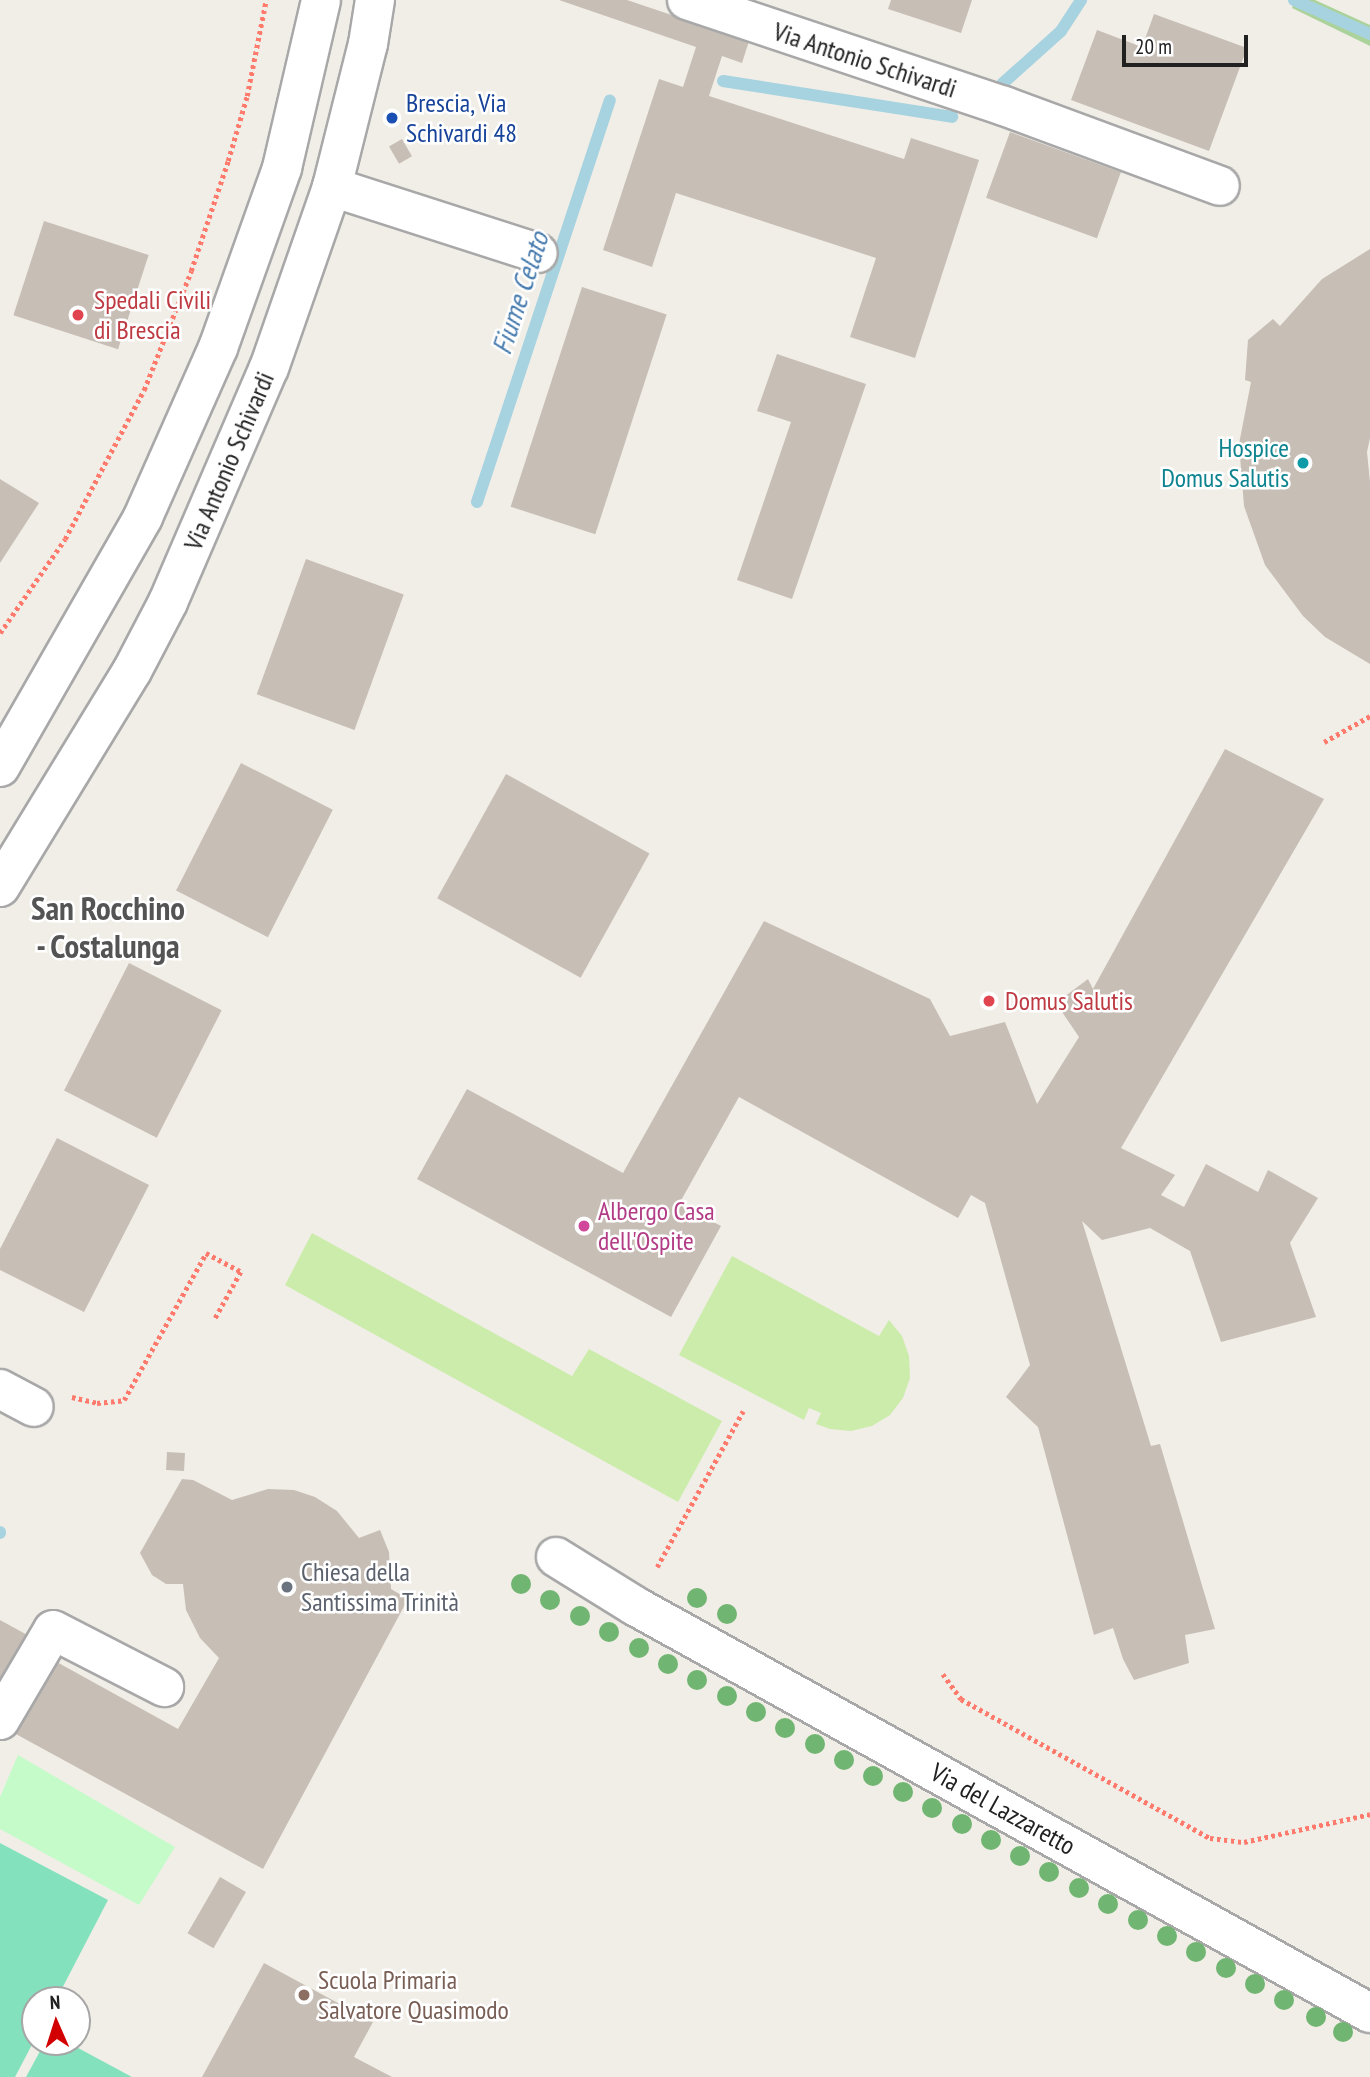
<!DOCTYPE html>
<meta charset="utf-8">
<style>
body{margin:0}
#map{position:relative;width:1370px;height:2077px;overflow:hidden;background:#f1eee7;font-family:"PT Sans Narrow",sans-serif}
div>[style]{position:absolute}
.grass>*{inset:0;background:#ccecac}
.forest>*{inset:0;background:#abd29b}
.park>*{inset:0;background:#c4fbc9}
.pitch>*{inset:0;background:#83e2bd}
.stream>*{height:12px;margin:-6px;padding:0 6px;transform-origin:6px;border-radius:6px;background:#a7d3e0}
.building>*{inset:0;background:#c7beb6;transform-origin:0 0}
.path>*{height:4.5px;margin-top:-2.25px;transform-origin:0;background:repeating-linear-gradient(90deg,#fe7a6c 0 3.5px,transparent 0 7px)}
.roads{filter:drop-shadow(2px 0 #a8a8a8) drop-shadow(-2px 0 #a8a8a8) drop-shadow(0 2px #a8a8a8) drop-shadow(0 -2px #a8a8a8)}
.minor>*{height:38px;margin:-19px;padding:0 19px;transform-origin:19px;border-radius:19px;background:#fff}
.trees>*{width:20px;height:20px;margin:-10px;border-radius:50%;background:#71b572}
.dots>*{width:19px;height:19px;translate:-50% -50%;box-sizing:border-box;border:4px solid #fff;border-radius:50%}
span{translate:-50% -50%;white-space:nowrap;text-align:center;line-height:1.15;-webkit-text-stroke:5px #fff;paint-order:stroke}
.street-label{font-size:26px;color:#212121}
.transit-label{font-size:26px;color:#164399}
.left{translate:0 -50%;text-align:left}
.health-label{font-size:26px;color:#be3a42}
.culture-label{font-size:26px;color:#0d838f}
.right{translate:-100% -50%;text-align:right}
.hotel-label{font-size:26px;color:#b23c85}
.worship-label{font-size:26px;color:#5b616d}
.education-label{font-size:26px;color:#785e54}
.water-label{font-size:28px;color:#467aad;font-style:italic}
.district-label{font-size:33px;color:#545454;font-weight:700}
.north{position:absolute;left:21px;top:1986px;width:70px;height:70px;box-sizing:border-box;background:#fff;border:2px solid #a6a6a6;border-radius:50%;rotate:357deg;font-size:19px;font-weight:700;line-height:28px;text-align:center;color:#212121}
.north::after{content:'';display:block;margin:auto;width:24px;height:32px;background:#d20000;clip-path:polygon(50% 0,100% 100%,50% 72%,0 100%)}
.scale{position:absolute;left:1122px;top:35px;width:126px;height:32px;box-sizing:border-box;border:4px solid #212121;border-top:0;padding-left:9px;font-size:21px;line-height:24px;white-space:nowrap;color:#212121;-webkit-text-stroke:5px #fff;paint-order:stroke}
</style>
<div id="map">
<div class="grass">
<i style="clip-path:polygon(312px 1233px,572px 1376px,589px 1349px,722px 1421px,678px 1502px,285px 1285px)"></i>
<i style="clip-path:polygon(732px 1256px,879px 1336px,889px 1320px,902px 1336px,909px 1356px,910px 1378px,903px 1398px,890px 1415px,872px 1426px,851px 1431px,830px 1429px,816px 1424px,821px 1413px,809px 1408px,804px 1420px,679px 1355px)"></i>
</div>
<div class="forest">
<i style="clip-path:polygon(1295px 0,1315px 0,1370px 25px,1370px 46px,1292px 8px)"></i>
</div>
<div class="park">
<i style="clip-path:polygon(18px 1755px,175px 1847px,139px 1905px,0 1829px,0 1797px)"></i>
</div>
<div class="pitch">
<i style="clip-path:polygon(0 1843px,108px 1900px,56px 2000px,35px 2000px,35px 2039px,15px 2077px,0 2077px)"></i>
<i style="clip-path:polygon(45px 2042px,67px 2042px,132px 2077px,26px 2077px)"></i>
</div>
<div class="stream">
<i style="left:1294px;top:0;width:83px;rotate:24.1deg"></i>
<i style="left:723px;top:81px;width:232px;rotate:8.9deg"></i>
<i style="left:1002px;top:84px;width:79px;rotate:-41.9deg"></i>
<i style="left:1061px;top:31px;width:37px;rotate:-57deg"></i>
<i style="left:477px;top:502px;width:423px;rotate:-71.7deg"></i>
<i style="left:0;top:1533px;width:1px;rotate:-90deg"></i>
</div>
<div class="building">
<i style="clip-path:polygon(559px 0,627px 0,749px 41px,742px 63px,722px 56px,709px 96px,904px 159px,911px 138px,979px 160px,915px 358px,850px 337px,876px 258px,676px 193px,652px 267px,603px 250px,659px 79px,683px 87px,696px 47px)"></i>
<i style="clip-path:polygon(891px 0,972px 0,961px 33px,888px 9px)"></i>
<i style="clip-path:polygon(1154px 14px,1247px 48px,1209px 151px,1071px 100px,1097px 30px,1142px 47px)"></i>
<i style="left:1010px;top:132px;width:118px;height:70px;rotate:20deg"></i>
<i style="left:402px;top:139px;width:20px;height:15px;rotate:60deg"></i>
<i style="left:44px;top:221px;width:110px;height:99px;rotate:18deg"></i>
<i style="clip-path:polygon(1370px 249px,1370px 438px,1367px 452px,1370px 482px,1370px 664px,1325px 637px,1303px 616px,1265px 565px,1244px 506px,1239px 444px,1251px 382px,1245px 380px,1248px 340px,1273px 319px,1280px 326px,1322px 279px)"></i>
<i style="left:582px;top:287px;width:89px;height:231px;rotate:18deg"></i>
<i style="clip-path:polygon(777px 354px,866px 384px,792px 599px,737px 580px,791px 422px,757px 411px)"></i>
<i style="clip-path:polygon(0 479px,39px 503px,0 563px)"></i>
<i style="left:306px;top:559px;width:104px;height:144px;rotate:20deg"></i>
<i style="clip-path:polygon(1225px 749px,1324px 799px,1121px 1148px,1175px 1175px,1161px 1195px,1184px 1207px,1206px 1164px,1258px 1192px,1268px 1170px,1318px 1198px,1290px 1243px,1316px 1317px,1221px 1342px,1190px 1251px,1150px 1228px,1102px 1240px,1082px 1221px,1151px 1446px,1160px 1444px,1215px 1629px,1185px 1635px,1189px 1663px,1134px 1680px,1123px 1659px,1113px 1628px,1094px 1635px,1038px 1427px,1006px 1397px,1030px 1365px,985px 1203px,971px 1195px,958px 1218px,739px 1097px,679px 1204px,721px 1226px,671px 1317px,417px 1179px,467px 1089px,623px 1173px,764px 921px,930px 999px,950px 1036px,1005px 1022px,1037px 1104px,1079px 1037px,1056px 1003px,1088px 979px,1093px 989px)"></i>
<i style="left:241px;top:763px;width:103px;height:143px;rotate:27deg"></i>
<i style="left:506px;top:774px;width:164px;height:142px;rotate:29deg"></i>
<i style="left:129px;top:963px;width:104px;height:143px;rotate:27deg"></i>
<i style="clip-path:polygon(57px 1138px,149px 1185px,84px 1312px,0 1270px,0 1249px)"></i>
<i style="left:167px;top:1452px;width:18px;height:18px;rotate:3deg"></i>
<i style="clip-path:polygon(182px 1479px,193px 1480px,232px 1500px,268px 1489px,294px 1490px,315px 1497px,337px 1511px,359px 1538px,380px 1530px,389px 1552px,391px 1589px,408px 1599px,263px 1869px,14px 1733px,55px 1661px,178px 1729px,219px 1658px,200px 1638px,186px 1610px,183px 1584px,166px 1584px,152px 1575px,140px 1553px)"></i>
<i style="clip-path:polygon(0 1620px,31px 1637px,0 1699px)"></i>
<i style="left:220px;top:1877px;width:30px;height:65px;rotate:30deg"></i>
<i style="clip-path:polygon(264px 1963px,373px 2022px,354px 2057px,392px 2077px,202px 2077px)"></i>
</div>
<div class="path">
<i style="left:0;top:633px;width:114px;rotate:-55.3deg"></i>
<i style="left:65px;top:539px;width:169px;rotate:-62.1deg"></i>
<i style="left:144px;top:390px;width:128px;rotate:-68.4deg"></i>
<i style="left:191px;top:271px;width:116px;rotate:-71.4deg"></i>
<i style="left:228px;top:161px;width:68px;rotate:-73.7deg"></i>
<i style="left:247px;top:96px;width:98px;rotate:-78.8deg"></i>
<i style="left:1324px;top:742px;width:53px;rotate:-29.5deg"></i>
<i style="left:72px;top:1397px;width:26px;rotate:13deg"></i>
<i style="left:97px;top:1403px;width:27px;rotate:-6deg"></i>
<i style="left:124px;top:1400px;width:168px;rotate:-60.8deg"></i>
<i style="left:206px;top:1253px;width:40px;rotate:28deg"></i>
<i style="left:241px;top:1272px;width:54px;rotate:119deg"></i>
<i style="left:657px;top:1567px;width:178px;rotate:-61.1deg"></i>
<i style="left:943px;top:1674px;width:31px;rotate:54deg"></i>
<i style="left:961px;top:1699px;width:285px;rotate:29.2deg"></i>
<i style="left:1210px;top:1838px;width:34px;rotate:7deg"></i>
<i style="left:1244px;top:1842px;width:129px;rotate:-12.5deg"></i>
</div>
<div class="roads">
<div class="minor">
<i style="left:687px;top:0;width:334px;rotate:18.5deg"></i>
<i style="left:1004px;top:106px;width:230px;rotate:20.3deg"></i>
<i style="left:332px;top:187px;width:216px;rotate:17.8deg"></i>
<i style="left:0;top:767px;width:288px;rotate:-60.2deg"></i>
<i style="left:143px;top:517px;width:185px;rotate:-66.1deg"></i>
<i style="left:218px;top:348px;width:191px;rotate:-70.4deg"></i>
<i style="left:282px;top:168px;width:172px;rotate:-76.9deg"></i>
<i style="left:0;top:887px;width:253px;rotate:-58.6deg"></i>
<i style="left:132px;top:671px;width:78px;rotate:-62.4deg"></i>
<i style="left:168px;top:602px;width:255px;rotate:-66.7deg"></i>
<i style="left:269px;top:368px;width:192px;rotate:-70.8deg"></i>
<i style="left:332px;top:187px;width:147px;rotate:-75.9deg"></i>
<i style="left:368px;top:44px;width:45px;rotate:-81deg"></i>
<i style="left:0;top:1389px;width:38px;rotate:28deg"></i>
<i style="left:556px;top:1557px;width:93px;rotate:31.8deg"></i>
<i style="left:635px;top:1606px;width:840px;rotate:28.98deg"></i>
<i style="left:0;top:1720px;width:104px;rotate:-59.5deg"></i>
<i style="left:53px;top:1630px;width:125px;rotate:27.2deg"></i>
</div>
</div>
<div class="trees">
<i style="left:521px;top:1584px"></i>
<i style="left:697px;top:1598px"></i>
<i style="left:550px;top:1600px"></i>
<i style="left:727px;top:1614px"></i>
<i style="left:580px;top:1616px"></i>
<i style="left:609px;top:1632px"></i>
<i style="left:639px;top:1648px"></i>
<i style="left:668px;top:1664px"></i>
<i style="left:697px;top:1680px"></i>
<i style="left:727px;top:1696px"></i>
<i style="left:756px;top:1712px"></i>
<i style="left:785px;top:1728px"></i>
<i style="left:815px;top:1744px"></i>
<i style="left:844px;top:1760px"></i>
<i style="left:873px;top:1776px"></i>
<i style="left:903px;top:1792px"></i>
<i style="left:932px;top:1808px"></i>
<i style="left:962px;top:1824px"></i>
<i style="left:991px;top:1840px"></i>
<i style="left:1020px;top:1856px"></i>
<i style="left:1049px;top:1872px"></i>
<i style="left:1079px;top:1888px"></i>
<i style="left:1108px;top:1904px"></i>
<i style="left:1138px;top:1920px"></i>
<i style="left:1167px;top:1936px"></i>
<i style="left:1196px;top:1952px"></i>
<i style="left:1226px;top:1968px"></i>
<i style="left:1255px;top:1984px"></i>
<i style="left:1284px;top:2000px"></i>
<i style="left:1316px;top:2017px"></i>
<i style="left:1343px;top:2032px"></i>
</div>
<div class="dots">
<i style="left:392px;top:118px;background:#1a4fb4"></i>
<i style="left:78px;top:315px;background:#e0444e"></i>
<i style="left:1303px;top:463px;background:#0f9aa8"></i>
<i style="left:989px;top:1001px;background:#e0444e"></i>
<i style="left:584px;top:1226px;background:#d1479c"></i>
<i style="left:287px;top:1587px;background:#6b7280"></i>
<i style="left:304px;top:1995px;background:#8d6e63"></i>
</div>
<div class="street-label">
<span style="left:865px;top:60px;rotate:18deg">Via Antonio Schivardi</span>
<span style="left:229px;top:461px;rotate:-67deg">Via Antonio Schivardi</span>
<span style="left:1003px;top:1809px;rotate:29deg">Via del Lazzaretto</span>
</div>
<div class="transit-label">
<span class="left" style="left:406px;top:118px">Brescia, Via<br>Schivardi 48</span>
</div>
<div class="health-label">
<span class="left" style="left:94px;top:315px">Spedali Civili<br>di Brescia</span>
<span class="left" style="left:1005px;top:1001px">Domus Salutis</span>
</div>
<div class="culture-label">
<span class="right" style="left:1289px;top:463px">Hospice<br>Domus Salutis</span>
</div>
<div class="hotel-label">
<span class="left" style="left:598px;top:1226px">Albergo Casa<br>dell'Ospite</span>
</div>
<div class="worship-label">
<span class="left" style="left:301px;top:1587px">Chiesa della<br>Santissima Trinità</span>
</div>
<div class="education-label">
<span class="left" style="left:318px;top:1995px">Scuola Primaria<br>Salvatore Quasimodo</span>
</div>
<div class="water-label">
<span style="left:520px;top:293px;rotate:-72deg">Fiume Celato</span>
</div>
<div class="district-label">
<span style="left:108px;top:927px">San Rocchino<br>- Costalunga</span>
</div>
<div class="north">N</div>
<div class="scale">20 m</div>
</div>
